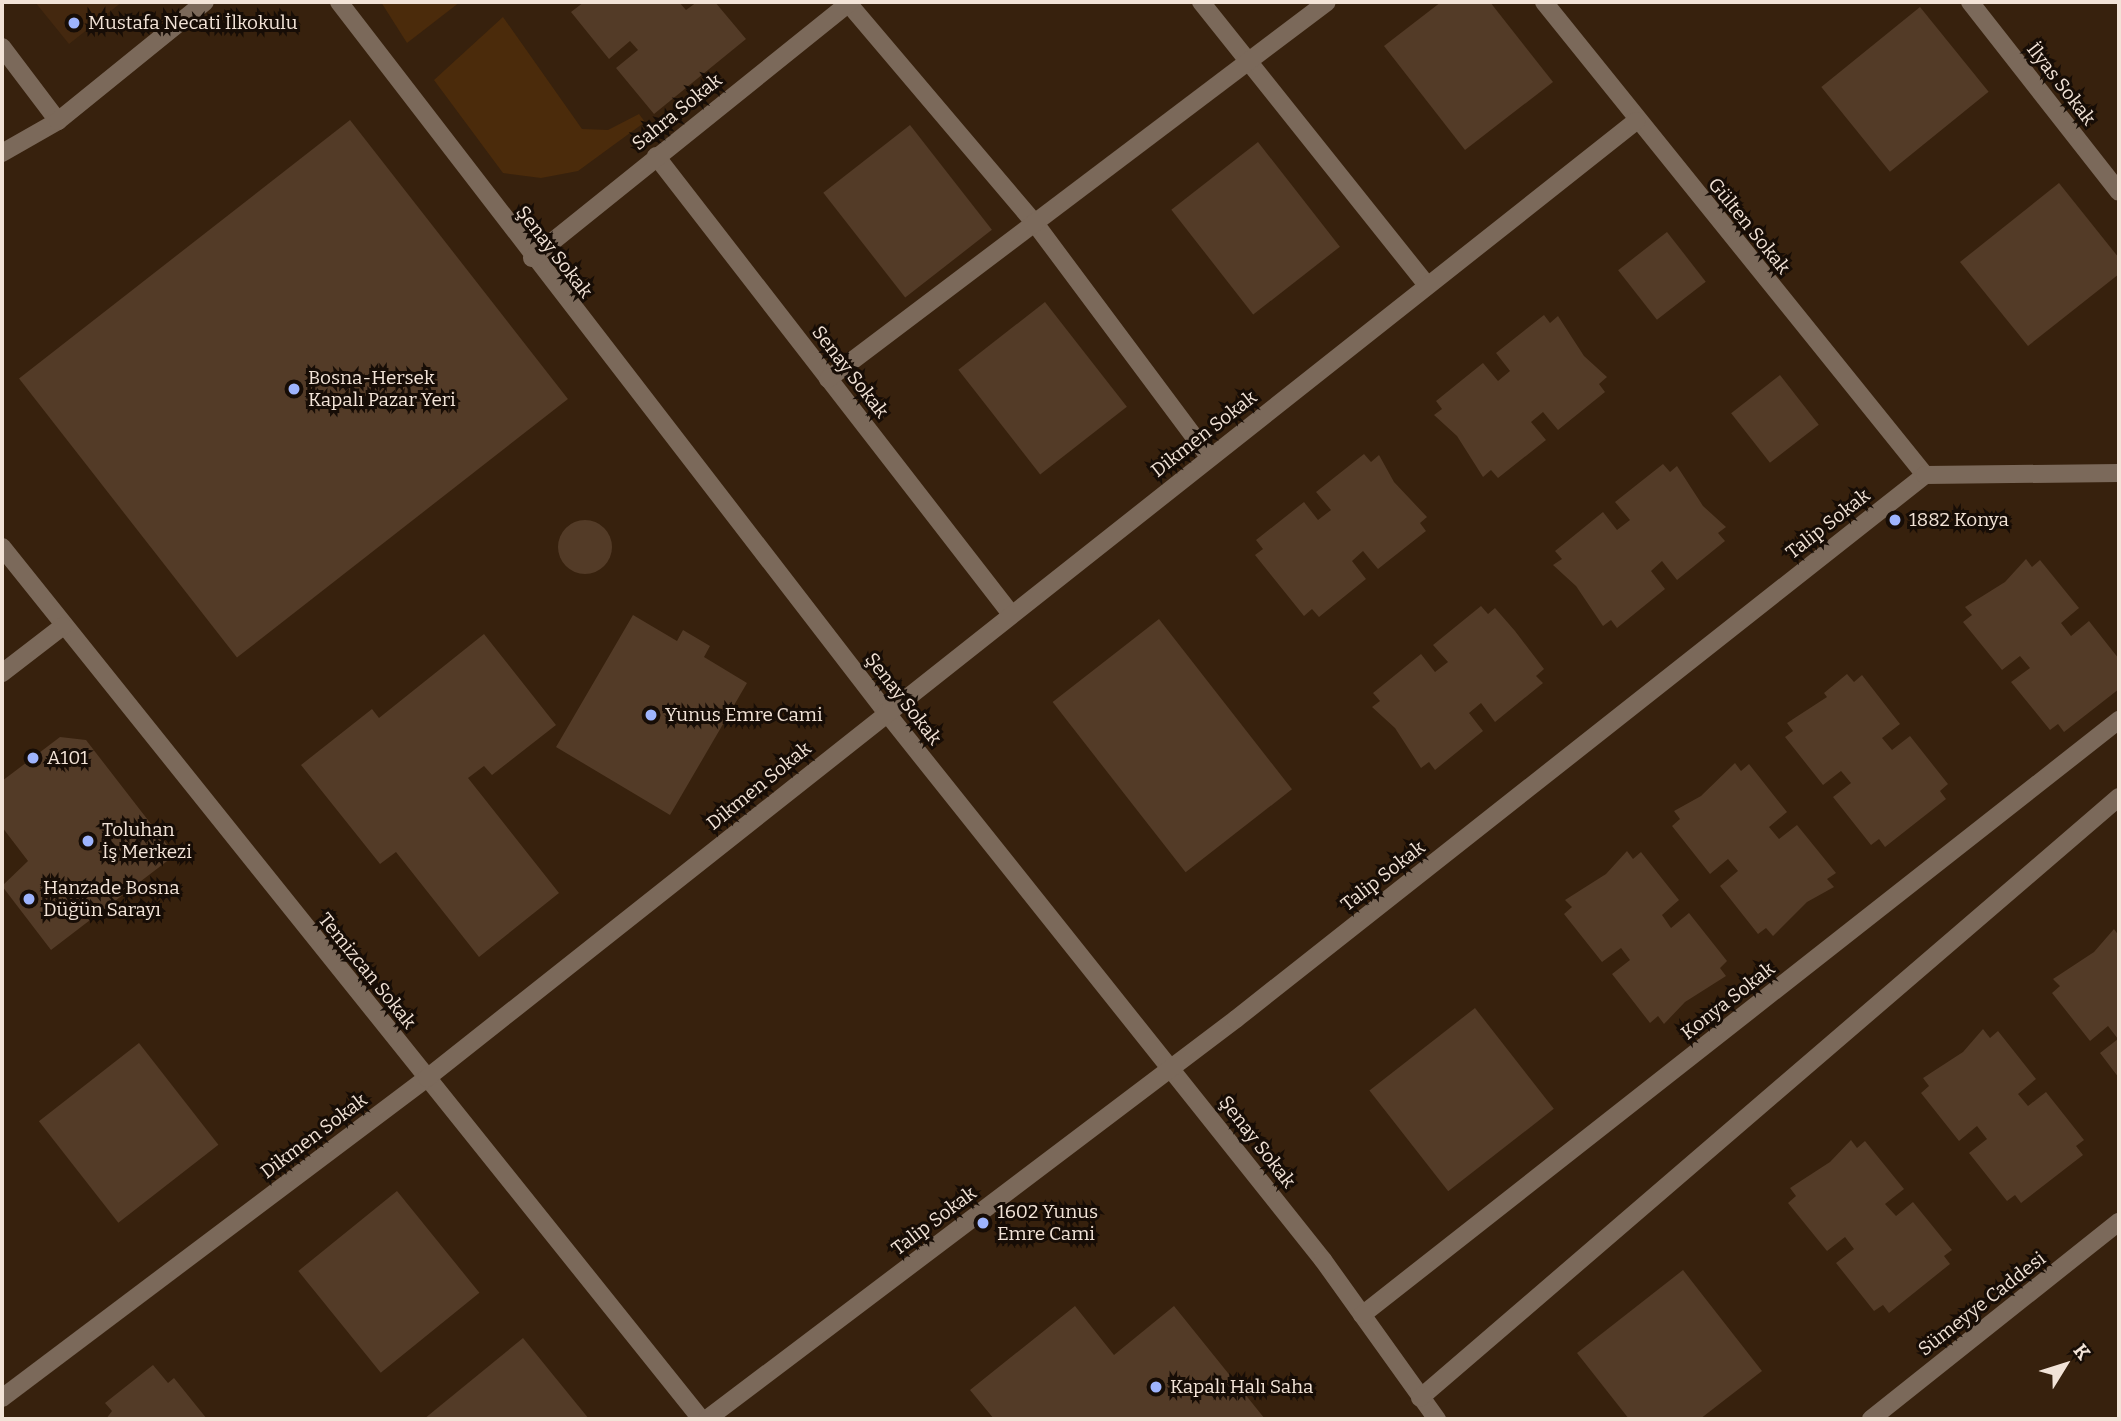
<!DOCTYPE html>
<meta charset="utf-8">
<style>
body{margin:0}
#map{position:relative;width:2121px;height:1421px;overflow:hidden;background:#37210d;font-family:Bitter,serif}
div>[style]{position:absolute}
.built>*{inset:0;background:#44280f}
.green>*{inset:0;background:#4b2b0b}
.building>*{inset:0;background:#533b27;transform-origin:0 0}
.round{border-radius:50%}
.minor>*{height:18px;margin:-9px;padding:0 9px;transform-origin:9px;border-radius:9px;background:#7b695a}
.dots>*{width:19px;height:19px;translate:-50% -50%;box-sizing:border-box;border:4px solid #170d06;border-radius:50%}
span{translate:-50% -50%;white-space:nowrap;text-align:center;line-height:1.15;-webkit-text-stroke:6px #170d06;paint-order:stroke}
.poi-label{font-size:19px;color:#f2e3d7}
.left{translate:0 -50%;text-align:left}
.street-label{font-size:19px;color:#f2e3d7}
.frame{position:absolute;inset:0;border:4px solid #f2e3d7;pointer-events:none}
.north{position:absolute;left:2030px;top:1330px;width:70px;height:70px;-webkit-text-stroke:5px #170d06;paint-order:stroke;rotate:52deg;font-size:19px;font-weight:700;line-height:28px;text-align:center;color:#f2e3d7}
.north::after{content:'';display:block;margin:auto;width:24px;height:32px;background:#f2e3d7;clip-path:polygon(50% 0,100% 100%,50% 72%,0 100%)}
</style>
<div id="map">
<div class="built">
<i style="clip-path:polygon(35px 2px,122px 2px,69px 44px)"></i>
</div>
<div class="green">
<i style="clip-path:polygon(381px 2px,460px 2px,407px 43px)"></i>
<i style="clip-path:polygon(503px 17px,582px 129px,608px 130px,639px 114px,645px 122px,578px 171px,541px 178px,503px 173px,434px 80px)"></i>
</div>
<div class="building">
<i style="clip-path:polygon(584px 2px,679px 2px,686px 10px,697px 2px,715px 2px,746px 39px,654px 114px,616px 68px,638px 50px,630px 41px,609px 59px,571px 12px)"></i>
<i style="clip-path:polygon(1441px 2px,1490px 2px,1553px 82px,1465px 150px,1384px 46px)"></i>
<i style="left:1920px;top:7px;width:109px;height:127px;rotate:51deg"></i>
<i style="left:350px;top:120px;width:354px;height:420px;rotate:52deg"></i>
<i style="left:910px;top:125px;width:133px;height:110px;rotate:52deg"></i>
<i style="left:1258px;top:142px;width:133px;height:110px;rotate:52deg"></i>
<i style="clip-path:polygon(2059px 183px,2119px 258px,2119px 274px,2028px 346px,1960px 262px)"></i>
<i style="left:1667px;top:232px;width:63px;height:62px;rotate:52deg"></i>
<i style="left:1045px;top:302px;width:133px;height:110px;rotate:52deg"></i>
<i style="clip-path:polygon(1544px 315px,1550px 323px,1558px 316px,1584px 356px,1607px 377px,1599px 384px,1605px 392px,1558px 430px,1543px 412px,1531px 422px,1546px 440px,1498px 478px,1491px 470px,1483px 477px,1457px 436px,1434px 415px,1442px 409px,1436px 401px,1483px 363px,1498px 381px,1510px 371px,1496px 353px)"></i>
<i style="left:1780px;top:375px;width:63px;height:62px;rotate:52deg"></i>
<i style="clip-path:polygon(1364px 454px,1371px 462px,1379px 455px,1394px 482px,1427px 517px,1420px 523px,1426px 531px,1378px 569px,1363px 551px,1352px 561px,1366px 579px,1319px 617px,1312px 609px,1304px 616px,1255px 555px,1263px 549px,1256px 540px,1304px 502px,1318px 520px,1331px 510px,1316px 492px)"></i>
<i style="clip-path:polygon(1663px 464px,1670px 472px,1677px 466px,1703px 506px,1726px 527px,1718px 533px,1725px 541px,1677px 580px,1662px 561px,1651px 571px,1665px 589px,1617px 628px,1611px 620px,1603px 626px,1576px 586px,1553px 565px,1562px 559px,1555px 551px,1603px 512px,1617px 530px,1630px 520px,1615px 502px)"></i>
<i class="round" style="left:558px;top:520px;width:54px;height:54px"></i>
<i style="clip-path:polygon(2026px 559px,2032px 567px,2040px 560px,2079px 608px,2061px 623px,2071px 636px,2089px 621px,2119px 659px,2119px 689px,2064px 732px,2058px 724px,2050px 730px,2011px 682px,2030px 668px,2020px 656px,2002px 670px,1963px 622px,1972px 615px,1965px 607px,2005px 582px)"></i>
<i style="clip-path:polygon(1481px 606px,1488px 614px,1495px 608px,1515px 631px,1544px 669px,1536px 676px,1543px 683px,1495px 722px,1481px 703px,1469px 713px,1483px 731px,1435px 770px,1429px 762px,1421px 768px,1395px 728px,1372px 707px,1380px 701px,1373px 693px,1421px 654px,1435px 672px,1448px 662px,1433px 645px)"></i>
<i style="clip-path:polygon(633px 615px,677px 641px,683px 630px,710px 646px,704px 657px,747px 683px,670px 815px,556px 747px)"></i>
<i style="left:1159px;top:619px;width:216px;height:135px;rotate:52deg"></i>
<i style="clip-path:polygon(484px 634px,556px 725px,492px 775px,484px 766px,468px 778px,559px 893px,479px 957px,396px 852px,380px 864px,301px 765px,372px 709px,379px 718px)"></i>
<i style="clip-path:polygon(1847px 674px,1854px 682px,1862px 675px,1900px 724px,1882px 738px,1892px 750px,1910px 736px,1948px 784px,1940px 791px,1946px 799px,1885px 847px,1879px 839px,1871px 845px,1833px 797px,1851px 783px,1841px 771px,1823px 785px,1785px 737px,1793px 731px,1787px 723px,1827px 697px,1824px 693px)"></i>
<i style="clip-path:polygon(60px 737px,86px 740px,175px 855px,51px 950px,2px 886px,28px 861px,2px 827px,2px 781px)"></i>
<i style="clip-path:polygon(1735px 763px,1741px 771px,1749px 764px,1787px 812px,1769px 827px,1779px 839px,1797px 825px,1836px 873px,1827px 879px,1834px 887px,1807px 902px,1773px 936px,1766px 928px,1758px 934px,1720px 886px,1738px 871px,1728px 859px,1710px 874px,1672px 826px,1680px 819px,1674px 811px,1701px 796px)"></i>
<i style="clip-path:polygon(1627px 851px,1633px 859px,1641px 852px,1679px 900px,1662px 915px,1671px 928px,1689px 913px,1727px 961px,1720px 968px,1726px 976px,1685px 1002px,1664px 1024px,1658px 1016px,1650px 1023px,1612px 974px,1630px 960px,1621px 948px,1602px 962px,1564px 914px,1572px 907px,1565px 900px,1606px 874px)"></i>
<i style="clip-path:polygon(2114px 929px,2119px 936px,2119px 1078px,2100px 1053px,2118px 1039px,2108px 1026px,2090px 1041px,2052px 993px,2060px 986px,2053px 979px,2094px 952px)"></i>
<i style="left:1475px;top:1008px;width:128px;height:134px;rotate:52deg"></i>
<i style="clip-path:polygon(1983px 1029px,1990px 1038px,1998px 1031px,2036px 1079px,2018px 1094px,2028px 1106px,2046px 1092px,2084px 1140px,2076px 1146px,2083px 1155px,2021px 1203px,2015px 1195px,2007px 1201px,1969px 1153px,1987px 1139px,1977px 1126px,1959px 1141px,1921px 1093px,1929px 1086px,1923px 1078px,1963px 1052px)"></i>
<i style="left:139px;top:1043px;width:129px;height:127px;rotate:52deg"></i>
<i style="clip-path:polygon(1851px 1140px,1857px 1148px,1865px 1141px,1904px 1189px,1885px 1204px,1896px 1216px,1913px 1202px,1952px 1250px,1944px 1256px,1950px 1264px,1889px 1313px,1883px 1305px,1874px 1311px,1836px 1263px,1854px 1249px,1845px 1237px,1827px 1251px,1788px 1203px,1796px 1196px,1790px 1188px,1830px 1162px)"></i>
<i style="left:397px;top:1191px;width:131px;height:127px;rotate:51deg"></i>
<i style="clip-path:polygon(1683px 1270px,1762px 1371px,1700px 1419px,1629px 1419px,1577px 1353px)"></i>
<i style="clip-path:polygon(1075px 1306px,1114px 1355px,1174px 1306px,1265px 1419px,994px 1419px,970px 1390px)"></i>
<i style="clip-path:polygon(523px 1338px,589px 1419px,424px 1419px)"></i>
<i style="clip-path:polygon(153px 1365px,168px 1383px,174px 1378px,207px 1419px,106px 1419px,112px 1411px,105px 1403px)"></i>
</div>
<div class="minor">
<i style="left:339px;top:2px;width:896px;rotate:52.39deg"></i>
<i style="left:886px;top:712px;width:701px;rotate:51.43deg"></i>
<i style="left:1323px;top:1260px;width:196px;rotate:54.4deg"></i>
<i style="left:1201px;top:2px;width:362px;rotate:51.4deg"></i>
<i style="left:1544px;top:2px;width:607px;rotate:51.15deg"></i>
<i style="left:1970px;top:2px;width:241px;rotate:51.9deg"></i>
<i style="left:848px;top:3px;width:287px;rotate:49.7deg"></i>
<i style="left:1034px;top:222px;width:293px;rotate:53.3deg"></i>
<i style="left:2px;top:47px;width:93px;rotate:52.9deg"></i>
<i style="left:2px;top:153px;width:64px;rotate:-29.7deg"></i>
<i style="left:58px;top:121px;width:189px;rotate:-39deg"></i>
<i style="left:656px;top:156px;width:579px;rotate:52.22deg"></i>
<i style="left:532px;top:258px;width:408px;rotate:-38.8deg"></i>
<i style="left:828px;top:379px;width:625px;rotate:-37.07deg"></i>
<i style="left:2px;top:547px;width:1118px;rotate:51.28deg"></i>
<i style="left:2px;top:673px;width:77px;rotate:-37.6deg"></i>
<i style="left:1362px;top:1315px;width:963px;rotate:-38.17deg"></i>
<i style="left:2px;top:1398px;width:532px;rotate:-36.98deg"></i>
<i style="left:427px;top:1078px;width:1542px;rotate:-38.36deg"></i>
<i style="left:1420px;top:1398px;width:922px;rotate:-40.69deg"></i>
<i style="left:707px;top:1419px;width:663px;rotate:-37.09deg"></i>
<i style="left:1236px;top:1019px;width:878px;rotate:-38.29deg"></i>
<i style="left:1925px;top:475px;width:194px;rotate:-0.6deg"></i>
<i style="left:1871px;top:1419px;width:317px;rotate:-38.5deg"></i>
</div>
<div class="dots">
<i style="left:74px;top:23px;background:#9eb4fd"></i>
<i style="left:294px;top:389px;background:#9eb4fd"></i>
<i style="left:1895px;top:520px;background:#9eb4fd"></i>
<i style="left:651px;top:715px;background:#9eb4fd"></i>
<i style="left:33px;top:758px;background:#9eb4fd"></i>
<i style="left:88px;top:841px;background:#9eb4fd"></i>
<i style="left:29px;top:899px;background:#9eb4fd"></i>
<i style="left:983px;top:1223px;background:#9eb4fd"></i>
<i style="left:1156px;top:1387px;background:#9eb4fd"></i>
</div>
<div class="poi-label">
<span class="left" style="left:88px;top:23px">Mustafa Necati İlkokulu</span>
<span class="left" style="left:308px;top:389px">Bosna-Hersek<br>Kapalı Pazar Yeri</span>
<span class="left" style="left:1909px;top:520px">1882 Konya</span>
<span class="left" style="left:665px;top:715px">Yunus Emre Cami</span>
<span class="left" style="left:47px;top:758px">A101</span>
<span class="left" style="left:102px;top:841px">Toluhan<br>İş Merkezi</span>
<span class="left" style="left:43px;top:899px">Hanzade Bosna<br>Düğün Sarayı</span>
<span class="left" style="left:997px;top:1223px">1602 Yunus<br>Emre Cami</span>
<span class="left" style="left:1170px;top:1387px">Kapalı Halı Saha</span>
</div>
<div class="street-label">
<span style="left:2061px;top:84px;rotate:52deg">İlyas Sokak</span>
<span style="left:677px;top:112px;rotate:-39deg">Sahra Sokak</span>
<span style="left:1749px;top:226px;rotate:51deg">Gülten Sokak</span>
<span style="left:554px;top:252px;rotate:52deg">Şenay Sokak</span>
<span style="left:850px;top:372px;rotate:52deg">Senay Sokak</span>
<span style="left:1204px;top:434px;rotate:-38deg">Dikmen Sokak</span>
<span style="left:1828px;top:524px;rotate:-38deg">Talip Sokak</span>
<span style="left:903px;top:699px;rotate:52deg">Şenay Sokak</span>
<span style="left:759px;top:786px;rotate:-39deg">Dikmen Sokak</span>
<span style="left:1383px;top:876px;rotate:-38deg">Talip Sokak</span>
<span style="left:367px;top:971px;rotate:51deg">Temizcan Sokak</span>
<span style="left:1728px;top:1001px;rotate:-38deg">Konya Sokak</span>
<span style="left:314px;top:1136px;rotate:-37deg">Dikmen Sokak</span>
<span style="left:1257px;top:1142px;rotate:52deg">Şenay Sokak</span>
<span style="left:934px;top:1221px;rotate:-37deg">Talip Sokak</span>
<span style="left:1982px;top:1304px;rotate:-38deg">Sümeyye Caddesi</span>
</div>
<div class="frame"></div>
<div class="north">K</div>
</div>
